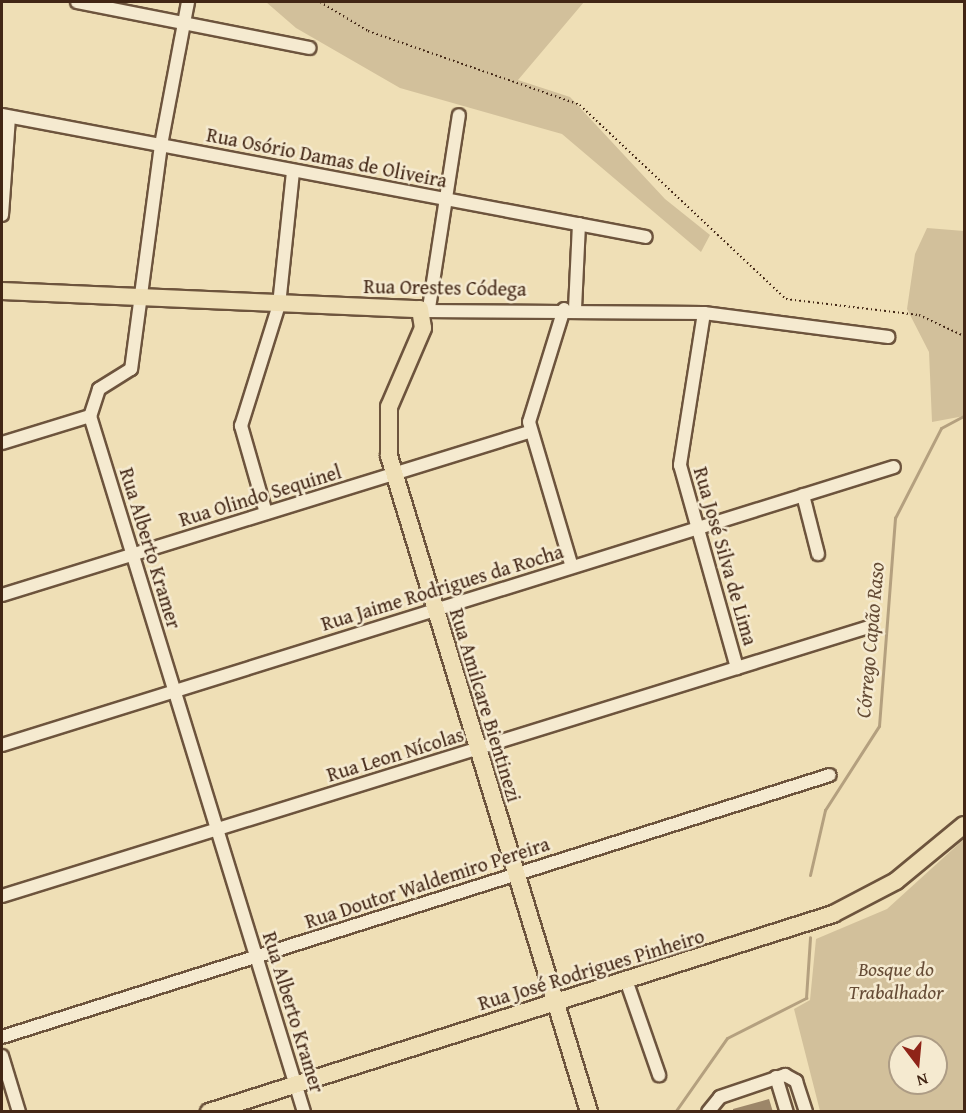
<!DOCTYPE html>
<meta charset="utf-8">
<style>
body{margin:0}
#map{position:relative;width:966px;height:1113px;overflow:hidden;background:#efdfb6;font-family:"Gentium Book Plus",serif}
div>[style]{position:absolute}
.green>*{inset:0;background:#d2c09b}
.stream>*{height:3px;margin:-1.5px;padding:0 1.5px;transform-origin:1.5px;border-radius:1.5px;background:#b4a07f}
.building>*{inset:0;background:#9c8669}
.path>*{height:1.5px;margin-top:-0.75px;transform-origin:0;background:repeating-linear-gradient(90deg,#422615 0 1.5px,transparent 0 4.5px)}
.roads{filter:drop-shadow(2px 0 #6d543d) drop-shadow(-2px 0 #6d543d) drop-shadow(0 2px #6d543d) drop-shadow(0 -2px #6d543d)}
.minor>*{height:12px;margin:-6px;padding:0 6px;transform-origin:6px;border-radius:6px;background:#f5ead0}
.major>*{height:16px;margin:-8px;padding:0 8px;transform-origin:8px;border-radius:8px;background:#efdfb6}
span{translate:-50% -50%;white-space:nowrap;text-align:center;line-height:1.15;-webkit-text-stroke:5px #f5ead0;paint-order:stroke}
.street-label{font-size:20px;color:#422615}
.park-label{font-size:20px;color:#664c36;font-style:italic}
.water-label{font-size:21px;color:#644b35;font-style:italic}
.frame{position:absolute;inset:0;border:3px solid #422615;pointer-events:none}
.north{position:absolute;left:888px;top:1035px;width:60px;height:60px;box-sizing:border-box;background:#f5ead0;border:2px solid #ad9c85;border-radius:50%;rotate:164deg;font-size:16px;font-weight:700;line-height:24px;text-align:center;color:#422615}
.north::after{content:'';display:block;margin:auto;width:21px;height:27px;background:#8f2418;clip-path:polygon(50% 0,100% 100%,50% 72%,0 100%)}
</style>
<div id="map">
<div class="green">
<i style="clip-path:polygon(266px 2px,584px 2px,518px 80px,570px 97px,665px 199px,710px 235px,701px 252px,562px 134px,400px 88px,296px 28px)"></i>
<i style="clip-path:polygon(927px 228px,964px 231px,964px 416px,932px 422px,929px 352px,907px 309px,915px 254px)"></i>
<i style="clip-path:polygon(evenodd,964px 839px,964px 1111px,820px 1111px,794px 1009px,810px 1000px,816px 939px,887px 909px,964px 839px,900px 1047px,936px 1047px,936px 1083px,900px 1083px,900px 1047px)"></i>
</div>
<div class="stream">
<i style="left:810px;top:875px;width:67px;rotate:-77deg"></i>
<i style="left:825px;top:810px;width:100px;rotate:-57.3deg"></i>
<i style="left:879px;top:726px;width:209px;rotate:-85.6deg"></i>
<i style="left:895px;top:518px;width:101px;rotate:-62.9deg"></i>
<i style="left:941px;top:428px;width:26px;rotate:-28deg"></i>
<i style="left:675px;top:1112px;width:90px;rotate:-54.9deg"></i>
<i style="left:727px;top:1038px;width:89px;rotate:-26.9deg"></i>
<i style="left:806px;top:998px;width:61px;rotate:-86.2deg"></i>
</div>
<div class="building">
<i style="clip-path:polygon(769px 1099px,773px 1112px,733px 1112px,733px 1109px)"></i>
</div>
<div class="path">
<i style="left:320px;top:2px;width:56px;rotate:31.1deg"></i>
<i style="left:368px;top:31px;width:225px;rotate:19.2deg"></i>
<i style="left:580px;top:105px;width:283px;rotate:43.3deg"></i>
<i style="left:786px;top:299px;width:134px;rotate:6.9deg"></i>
<i style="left:919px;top:315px;width:50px;rotate:25deg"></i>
</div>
<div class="roads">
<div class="minor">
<i style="left:77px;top:2px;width:237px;rotate:11.2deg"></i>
<i style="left:188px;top:2px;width:146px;rotate:100.7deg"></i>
<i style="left:161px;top:145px;width:226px;rotate:97.6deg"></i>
<i style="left:131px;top:369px;width:38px;rotate:148deg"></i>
<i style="left:99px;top:389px;width:28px;rotate:108deg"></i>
<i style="left:90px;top:416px;width:728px;rotate:72.91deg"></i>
<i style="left:2px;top:115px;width:655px;rotate:10.73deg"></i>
<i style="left:2px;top:215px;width:98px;rotate:-85.9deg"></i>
<i style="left:429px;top:308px;width:195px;rotate:-81.2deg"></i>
<i style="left:564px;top:309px;width:118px;rotate:107.2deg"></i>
<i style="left:529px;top:422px;width:151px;rotate:73.5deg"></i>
<i style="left:575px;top:309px;width:85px;rotate:-87.3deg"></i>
<i style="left:422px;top:311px;width:282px;rotate:0.4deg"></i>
<i style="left:704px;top:313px;width:186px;rotate:7.4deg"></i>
<i style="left:704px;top:313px;width:154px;rotate:99deg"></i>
<i style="left:680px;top:465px;width:211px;rotate:74.3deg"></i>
<i style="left:2px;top:443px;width:92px;rotate:-17.1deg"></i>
<i style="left:803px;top:495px;width:61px;rotate:75.7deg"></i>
<i style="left:266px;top:513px;width:91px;rotate:-106deg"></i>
<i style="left:241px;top:426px;width:127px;rotate:-72.6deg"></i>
<i style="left:279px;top:305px;width:135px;rotate:-84deg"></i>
<i style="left:2px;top:595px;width:552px;rotate:-17.19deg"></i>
<i style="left:2px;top:745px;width:934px;rotate:-17.31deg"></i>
<i style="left:2px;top:896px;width:908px;rotate:-17.24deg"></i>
<i style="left:626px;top:980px;width:101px;rotate:70.8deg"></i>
<i style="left:2px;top:1037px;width:868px;rotate:-17.56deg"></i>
<i style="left:2px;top:1056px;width:59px;rotate:73.1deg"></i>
<i style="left:776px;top:1077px;width:37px;rotate:73deg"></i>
<i style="left:708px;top:1112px;width:19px;rotate:-51deg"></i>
<i style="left:720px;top:1097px;width:69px;rotate:-18.7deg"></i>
<i style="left:785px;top:1075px;width:13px;rotate:29deg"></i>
<i style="left:796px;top:1081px;width:33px;rotate:72deg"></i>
</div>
<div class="major">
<i style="left:2px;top:291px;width:418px;rotate:2.5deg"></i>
<i style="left:420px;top:309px;width:19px;rotate:81deg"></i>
<i style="left:423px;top:328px;width:86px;rotate:113.3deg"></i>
<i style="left:389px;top:407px;width:49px;rotate:90deg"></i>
<i style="left:389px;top:456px;width:686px;rotate:73.04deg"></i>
<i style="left:209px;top:1112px;width:655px;rotate:-17.6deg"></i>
<i style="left:833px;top:914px;width:71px;rotate:-27.6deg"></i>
<i style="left:896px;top:881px;width:88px;rotate:-39.5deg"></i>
</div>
</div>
<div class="street-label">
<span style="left:327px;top:157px;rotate:11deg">Rua Osório Damas de Oliveira</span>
<span style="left:445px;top:287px;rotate:1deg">Rua Orestes Códega</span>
<span style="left:260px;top:495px;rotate:-17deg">Rua Olindo Sequinel</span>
<span style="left:151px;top:548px;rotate:73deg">Rua Alberto Kramer</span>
<span style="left:726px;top:556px;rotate:74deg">Rua José Silva de Lima</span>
<span style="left:442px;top:587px;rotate:-17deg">Rua Jaime Rodrigues da Rocha</span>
<span style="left:486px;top:705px;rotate:73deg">Rua Amilcare Bientinezi</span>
<span style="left:395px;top:754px;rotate:-17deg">Rua Leon Nícolas</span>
<span style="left:427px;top:882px;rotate:-18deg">Rua Doutor Waldemiro Pereira</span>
<span style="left:591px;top:969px;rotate:-17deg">Rua José Rodrigues Pinheiro</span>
<span style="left:294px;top:1012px;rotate:73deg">Rua Alberto Kramer</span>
</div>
<div class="park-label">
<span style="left:896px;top:980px">Bosque do<br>Trabalhador</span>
</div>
<div class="water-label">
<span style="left:870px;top:640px;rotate:-85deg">Córrego Capão Raso</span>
</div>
<div class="frame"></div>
<div class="north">N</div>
</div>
